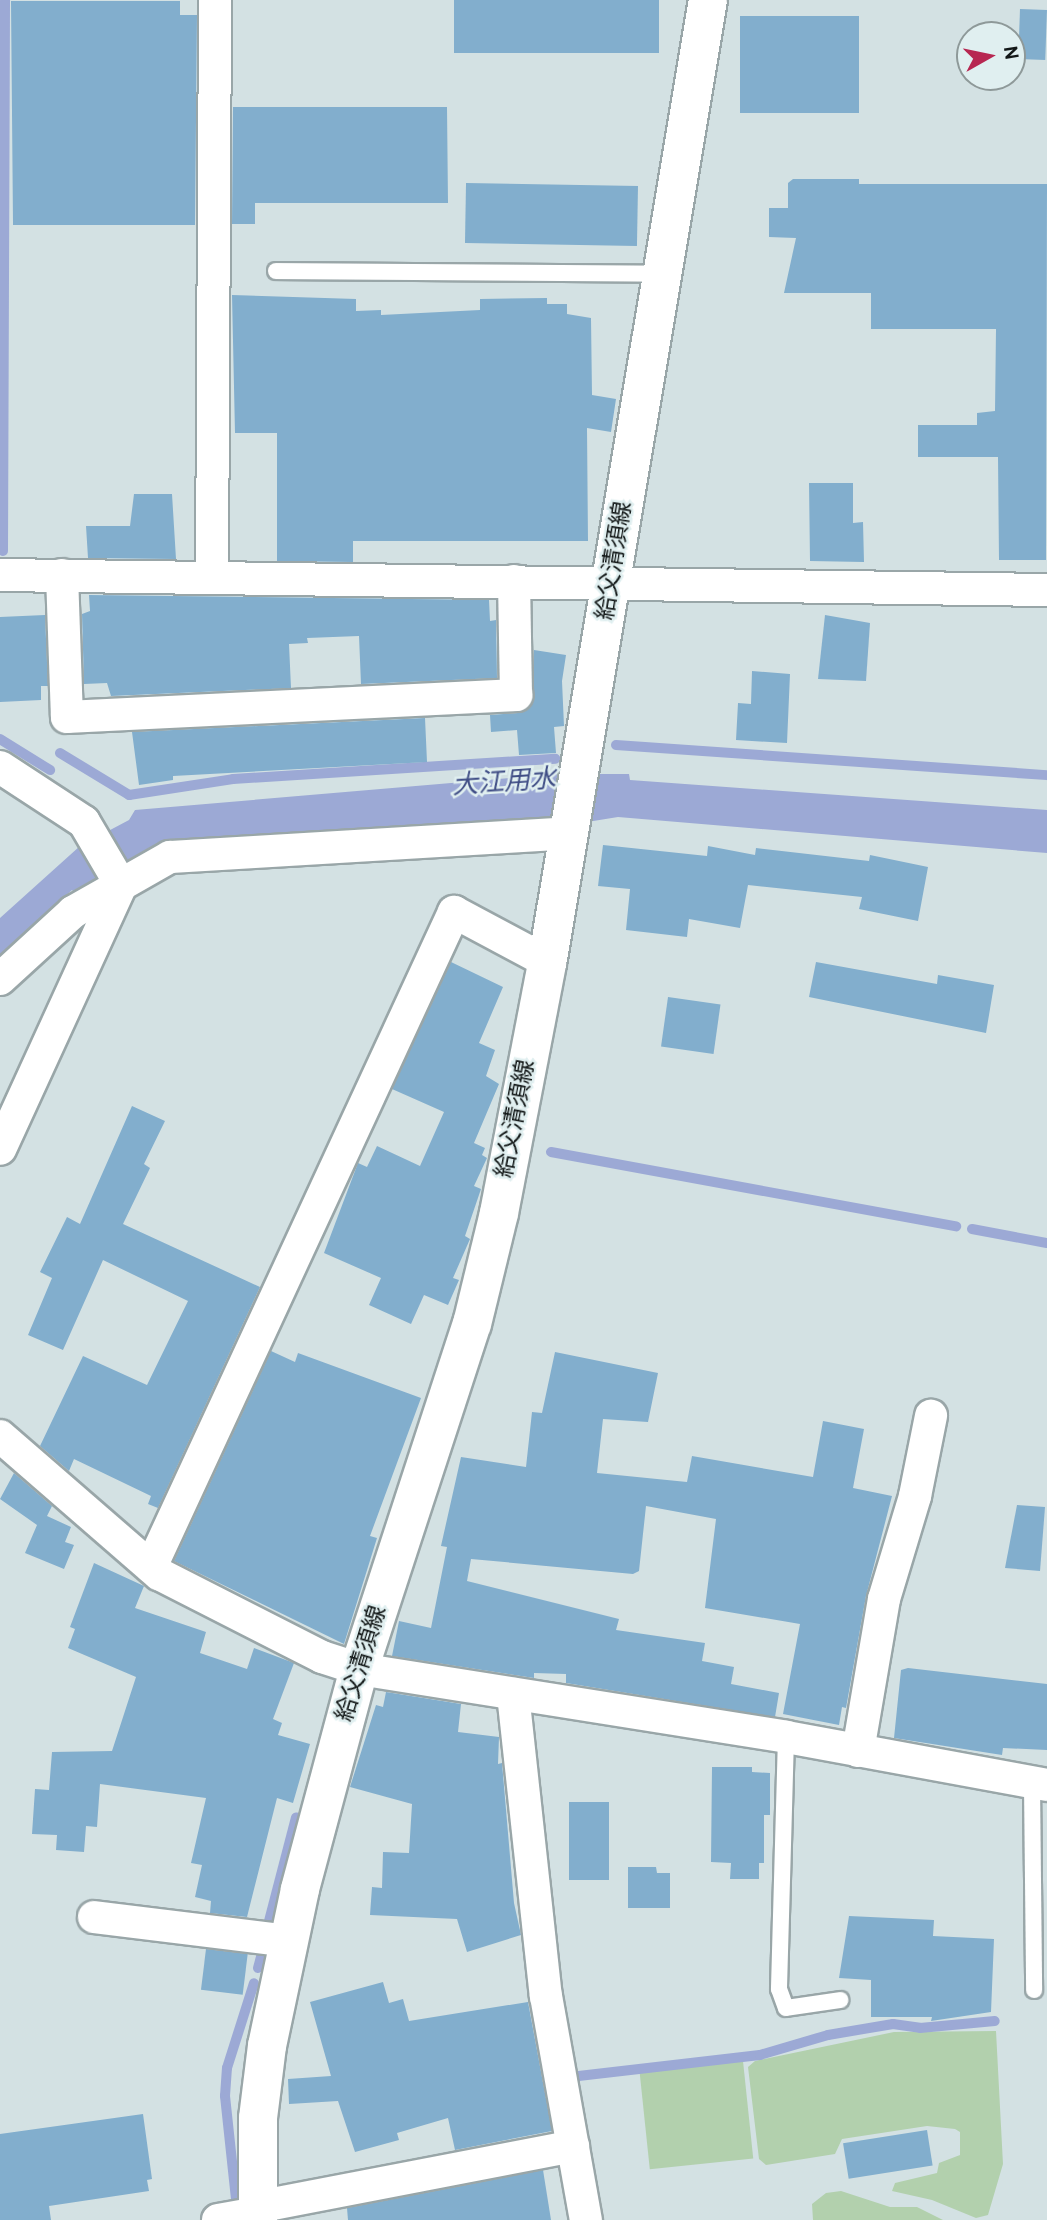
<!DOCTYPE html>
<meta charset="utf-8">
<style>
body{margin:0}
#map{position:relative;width:1047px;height:2220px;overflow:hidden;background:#d3e1e3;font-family:Overpass,"Noto Sans JP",sans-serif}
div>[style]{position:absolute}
.green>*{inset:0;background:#b2d0ad;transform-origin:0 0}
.water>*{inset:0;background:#9ca9d5}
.stream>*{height:10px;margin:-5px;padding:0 5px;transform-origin:5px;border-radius:5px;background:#9ca9d5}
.building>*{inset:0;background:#82aecd;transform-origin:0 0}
.roads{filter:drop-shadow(2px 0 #99a6a8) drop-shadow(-2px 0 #99a6a8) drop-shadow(0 2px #99a6a8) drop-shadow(0 -2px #99a6a8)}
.service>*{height:16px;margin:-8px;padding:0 8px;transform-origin:8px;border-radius:8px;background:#fff}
.minor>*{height:32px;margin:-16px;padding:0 16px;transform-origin:16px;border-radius:16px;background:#fff}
.secondary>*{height:38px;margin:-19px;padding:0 19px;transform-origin:19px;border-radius:19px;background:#fff}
span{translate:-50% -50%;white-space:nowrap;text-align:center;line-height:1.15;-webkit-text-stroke:5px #e0eff0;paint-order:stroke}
.street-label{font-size:24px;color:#121717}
.water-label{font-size:26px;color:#3f4d85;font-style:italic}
.north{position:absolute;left:956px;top:21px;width:70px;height:70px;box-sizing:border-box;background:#e0eff0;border:2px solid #8e9999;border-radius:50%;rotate:81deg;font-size:19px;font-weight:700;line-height:28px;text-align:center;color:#121717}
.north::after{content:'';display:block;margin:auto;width:24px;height:32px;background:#b72751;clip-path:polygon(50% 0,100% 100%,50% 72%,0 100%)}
</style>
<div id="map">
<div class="green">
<i style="clip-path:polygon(996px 2031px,1003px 2164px,988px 2215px,976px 2218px,932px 2200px,892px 2191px,895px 2183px,937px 2173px,939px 2163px,960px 2155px,960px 2132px,955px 2129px,927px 2126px,842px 2139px,835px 2154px,766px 2165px,759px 2159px,748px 2067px,755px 2061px,894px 2032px)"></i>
<i style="left:743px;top:2061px;width:98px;height:104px;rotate:84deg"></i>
<i style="clip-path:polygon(841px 2191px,890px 2207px,917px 2207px,943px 2220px,813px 2220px,812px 2204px,826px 2193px)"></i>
</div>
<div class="water">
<i style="clip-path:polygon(558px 774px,629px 774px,630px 780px,1047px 810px,1047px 853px,618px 817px,550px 828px,169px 849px,79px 898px,72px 890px,0 955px,0 918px,80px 846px,129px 820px,135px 810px)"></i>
</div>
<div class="stream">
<i style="left:3px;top:551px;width:551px;rotate:-89.79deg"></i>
<i style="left:0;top:739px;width:59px;rotate:31.8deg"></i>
<i style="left:616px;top:745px;width:432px;rotate:4deg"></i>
<i style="left:60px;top:753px;width:81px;rotate:31.3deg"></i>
<i style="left:129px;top:795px;width:105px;rotate:-8.7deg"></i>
<i style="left:233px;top:779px;width:323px;rotate:-3.6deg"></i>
<i style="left:551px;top:1152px;width:412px;rotate:10.4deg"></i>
<i style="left:972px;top:1229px;width:76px;rotate:10.6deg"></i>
<i style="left:269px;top:1921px;width:107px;rotate:-75.4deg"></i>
<i style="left:258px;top:1968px;width:16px;rotate:-75deg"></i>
<i style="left:570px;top:2077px;width:191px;rotate:-6.6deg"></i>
<i style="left:760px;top:2055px;width:71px;rotate:-16.4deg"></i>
<i style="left:828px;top:2035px;width:66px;rotate:-9.6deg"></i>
<i style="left:893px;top:2024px;width:27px;rotate:8deg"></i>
<i style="left:920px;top:2028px;width:75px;rotate:-5.3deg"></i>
<i style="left:236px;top:2199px;width:104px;rotate:-96.1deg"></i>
<i style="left:225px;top:2096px;width:28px;rotate:-86deg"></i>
<i style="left:227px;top:2068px;width:89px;rotate:-72.4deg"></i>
</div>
<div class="building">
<i style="left:454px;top:0;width:205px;height:53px"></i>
<i style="clip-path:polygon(11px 1px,180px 1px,180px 15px,197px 15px,195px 225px,13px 225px)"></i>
<i style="left:1020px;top:9px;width:27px;height:50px;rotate:2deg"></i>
<i style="left:740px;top:16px;width:119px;height:97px"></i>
<i style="clip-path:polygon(233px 107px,447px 107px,448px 203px,255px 203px,255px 224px,232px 224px)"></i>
<i style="clip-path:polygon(793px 179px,859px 179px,859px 184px,1047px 184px,1046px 560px,999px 560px,998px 457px,918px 457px,918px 425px,977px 425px,977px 413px,995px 411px,996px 329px,871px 329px,871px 293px,784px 293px,796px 238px,769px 237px,769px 208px,788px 208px,788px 183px)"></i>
<i style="left:638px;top:186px;width:60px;height:172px;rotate:91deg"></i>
<i style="clip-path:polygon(232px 295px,356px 299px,356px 311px,381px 310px,381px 315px,480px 310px,480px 299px,547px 298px,547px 304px,567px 304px,567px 314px,591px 318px,592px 395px,616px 399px,611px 432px,587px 428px,588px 541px,353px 541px,353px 562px,277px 561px,277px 433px,235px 433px)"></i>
<i style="clip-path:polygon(809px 483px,853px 483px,853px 523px,863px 522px,864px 562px,810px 561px)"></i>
<i style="clip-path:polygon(134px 494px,172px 494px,176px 559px,88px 558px,86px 526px,130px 526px)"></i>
<i style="clip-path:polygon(89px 595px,489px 600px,490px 621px,496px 620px,497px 678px,361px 684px,359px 636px,307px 638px,308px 643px,289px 644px,291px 688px,111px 696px,107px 683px,84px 684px,82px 614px,90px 611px)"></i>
<i style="clip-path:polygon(45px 615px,48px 686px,41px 686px,41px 700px,0 702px,0 617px)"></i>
<i style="clip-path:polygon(825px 615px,870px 623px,866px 681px,818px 679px)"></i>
<i style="clip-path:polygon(534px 650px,566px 655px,562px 681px,564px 726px,554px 727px,556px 753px,519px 755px,517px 730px,491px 732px,490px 715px,518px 713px,532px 704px)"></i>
<i style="clip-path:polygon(752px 671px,790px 674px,787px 743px,736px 740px,738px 703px,751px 704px)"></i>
<i style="clip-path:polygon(425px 718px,427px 762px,173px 776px,173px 780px,139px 785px,132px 732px)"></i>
<i style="clip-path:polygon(603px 845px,707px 856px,708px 846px,755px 855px,756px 848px,869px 861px,870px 855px,928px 867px,918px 921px,859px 909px,862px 897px,748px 885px,740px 928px,689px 919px,687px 937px,626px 930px,630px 889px,598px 886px)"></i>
<i style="clip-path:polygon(451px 962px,503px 987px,479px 1043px,495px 1050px,486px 1076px,499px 1084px,474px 1143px,485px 1148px,482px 1155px,487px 1158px,474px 1186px,481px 1189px,465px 1236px,470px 1239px,453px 1278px,459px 1280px,448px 1305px,424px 1295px,411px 1324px,369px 1305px,381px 1278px,324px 1253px,358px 1163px,367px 1167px,377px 1146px,420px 1166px,444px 1112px,392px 1089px)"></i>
<i style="clip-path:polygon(816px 962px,937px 984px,938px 975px,994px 985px,986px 1033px,809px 997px)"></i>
<i style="left:668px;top:997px;width:53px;height:50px;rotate:8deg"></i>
<i style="clip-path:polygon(132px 1106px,165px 1121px,144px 1164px,150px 1168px,123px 1224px,260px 1287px,158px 1508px,148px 1504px,151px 1496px,74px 1459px,69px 1471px,40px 1446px,83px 1356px,147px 1385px,188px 1301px,103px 1260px,63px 1350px,28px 1335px,52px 1278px,40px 1272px,67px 1217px,80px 1224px)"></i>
<i style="clip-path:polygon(271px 1351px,295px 1362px,298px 1353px,421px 1398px,370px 1536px,377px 1538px,344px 1644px,174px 1561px)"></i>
<i style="clip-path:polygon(555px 1352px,658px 1373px,648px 1422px,603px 1419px,597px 1473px,687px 1482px,692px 1456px,813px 1477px,823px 1421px,864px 1429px,853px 1488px,892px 1496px,866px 1596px,846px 1708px,842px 1707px,839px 1725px,783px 1714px,800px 1624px,705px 1608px,716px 1519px,646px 1506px,639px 1571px,633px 1574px,471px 1559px,467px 1581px,619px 1619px,616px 1630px,705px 1643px,702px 1661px,734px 1667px,731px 1684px,779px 1693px,775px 1717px,566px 1683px,566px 1674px,534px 1673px,534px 1678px,392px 1656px,399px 1621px,431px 1628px,447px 1547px,441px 1546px,461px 1457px,526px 1467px,532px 1412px,542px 1413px)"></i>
<i style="clip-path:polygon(14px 1473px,52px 1506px,47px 1516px,71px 1527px,65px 1542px,74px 1545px,64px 1569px,25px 1553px,37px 1525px,0 1499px)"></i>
<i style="clip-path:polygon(1017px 1505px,1045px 1507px,1040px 1571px,1005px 1568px)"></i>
<i style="clip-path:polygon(94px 1563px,144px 1586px,135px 1608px,206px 1632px,200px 1653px,247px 1669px,254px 1648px,294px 1663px,273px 1719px,282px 1723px,278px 1735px,310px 1744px,293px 1803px,277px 1798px,247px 1917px,210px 1913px,211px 1901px,195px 1897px,202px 1865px,191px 1863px,206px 1798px,100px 1784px,97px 1827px,86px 1826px,84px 1852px,56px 1850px,57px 1835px,32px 1834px,35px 1789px,49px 1790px,52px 1752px,112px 1751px,136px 1677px,68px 1648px,75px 1629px,70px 1627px)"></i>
<i style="clip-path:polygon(908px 1668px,1047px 1684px,1047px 1750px,1003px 1748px,1002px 1755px,894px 1738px,901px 1670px)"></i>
<i style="clip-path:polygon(386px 1692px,461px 1704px,458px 1732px,499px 1737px,498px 1764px,502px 1763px,514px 1903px,521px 1935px,467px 1952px,457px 1919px,370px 1915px,372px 1887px,382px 1888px,383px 1852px,409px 1853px,412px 1804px,350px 1787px,376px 1705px,383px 1707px)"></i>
<i style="clip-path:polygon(712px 1767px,752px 1767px,752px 1772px,770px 1773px,770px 1815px,764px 1815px,764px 1863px,759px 1863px,759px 1879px,730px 1879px,731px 1863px,711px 1862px)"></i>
<i style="left:569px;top:1802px;width:40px;height:78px"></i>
<i style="clip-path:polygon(628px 1867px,656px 1867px,657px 1873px,670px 1873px,670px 1908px,628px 1908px)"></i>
<i style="clip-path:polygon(849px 1916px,934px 1920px,933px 1936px,994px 1939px,991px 2012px,931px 2021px,932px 2017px,871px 2017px,871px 1980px,839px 1978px)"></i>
<i style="left:206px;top:1949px;width:42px;height:41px;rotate:7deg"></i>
<i style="clip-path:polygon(383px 1982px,389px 2003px,403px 1999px,409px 2021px,528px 2002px,552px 2131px,455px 2150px,448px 2118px,397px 2133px,399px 2140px,355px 2152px,338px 2101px,289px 2104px,288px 2079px,331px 2076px,310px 2002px)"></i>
<i style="clip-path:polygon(143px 2114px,152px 2179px,147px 2180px,149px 2191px,49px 2206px,51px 2220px,0 2220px,0 2134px)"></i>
<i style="left:927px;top:2130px;width:36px;height:85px;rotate:81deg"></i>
<i style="clip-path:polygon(543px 2170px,551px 2220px,348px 2220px,347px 2208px)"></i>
</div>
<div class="roads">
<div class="service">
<i style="left:276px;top:271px;width:386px;rotate:0.4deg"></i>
<i style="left:786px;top:1737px;width:252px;rotate:91.6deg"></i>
<i style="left:779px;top:1989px;width:20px;rotate:70deg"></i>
<i style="left:786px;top:2008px;width:55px;rotate:-8.4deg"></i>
<i style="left:1032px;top:1784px;width:206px;rotate:89.4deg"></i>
</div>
<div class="minor">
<i style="left:0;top:575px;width:1047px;rotate:0.82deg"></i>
<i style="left:62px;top:575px;width:142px;rotate:88deg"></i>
<i style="left:67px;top:717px;width:450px;rotate:-2.8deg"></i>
<i style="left:516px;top:695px;width:114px;rotate:-91deg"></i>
<i style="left:212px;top:577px;width:577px;rotate:-89.7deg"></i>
<i style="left:0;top:767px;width:100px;rotate:33.2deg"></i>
<i style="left:84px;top:822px;width:73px;rotate:59.6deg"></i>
<i style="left:121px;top:885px;width:290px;rotate:114.6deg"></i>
<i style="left:0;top:979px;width:99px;rotate:-42.5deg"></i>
<i style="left:73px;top:912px;width:112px;rotate:-29.6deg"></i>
<i style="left:170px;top:857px;width:400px;rotate:-3.4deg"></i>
<i style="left:0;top:1436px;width:211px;rotate:41deg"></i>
<i style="left:159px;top:1574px;width:183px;rotate:27deg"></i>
<i style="left:322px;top:1657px;width:39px;rotate:18deg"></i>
<i style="left:359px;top:1669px;width:432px;rotate:9deg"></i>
<i style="left:786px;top:1737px;width:265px;rotate:10.4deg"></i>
<i style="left:151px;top:1567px;width:722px;rotate:-65.17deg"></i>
<i style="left:454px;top:912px;width:106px;rotate:28deg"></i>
<i style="left:513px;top:1694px;width:304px;rotate:83.8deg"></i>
<i style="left:546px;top:1996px;width:228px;rotate:79.9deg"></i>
<i style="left:858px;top:1751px;width:154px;rotate:-80.3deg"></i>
<i style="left:884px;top:1599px;width:108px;rotate:-73.2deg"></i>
<i style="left:915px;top:1496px;width:82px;rotate:-78.7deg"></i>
<i style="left:94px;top:1917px;width:196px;rotate:7deg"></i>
<i style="left:257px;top:2207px;width:322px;rotate:-10.9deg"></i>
<i style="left:218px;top:2220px;width:40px;rotate:-10deg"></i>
</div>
<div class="secondary">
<i style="left:258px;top:2220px;width:102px;rotate:-90deg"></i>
<i style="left:258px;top:2118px;width:73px;rotate:-82.9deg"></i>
<i style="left:267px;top:2046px;width:160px;rotate:-78.1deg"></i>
<i style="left:300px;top:1889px;width:228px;rotate:-75deg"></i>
<i style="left:359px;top:1669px;width:363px;rotate:-71.9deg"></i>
<i style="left:472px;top:1324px;width:114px;rotate:-76.3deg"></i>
<i style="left:499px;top:1213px;width:254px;rotate:-79.1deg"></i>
<i style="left:547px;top:964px;width:977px;rotate:-80.52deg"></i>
</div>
</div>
<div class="street-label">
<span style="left:616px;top:561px;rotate:-81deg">給父清須線</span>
<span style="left:517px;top:1119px;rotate:-79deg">給父清須線</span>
<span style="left:363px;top:1664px;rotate:-73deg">給父清須線</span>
</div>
<div class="water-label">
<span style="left:504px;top:784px;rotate:-4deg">大江用水</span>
</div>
<div class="north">N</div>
</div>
